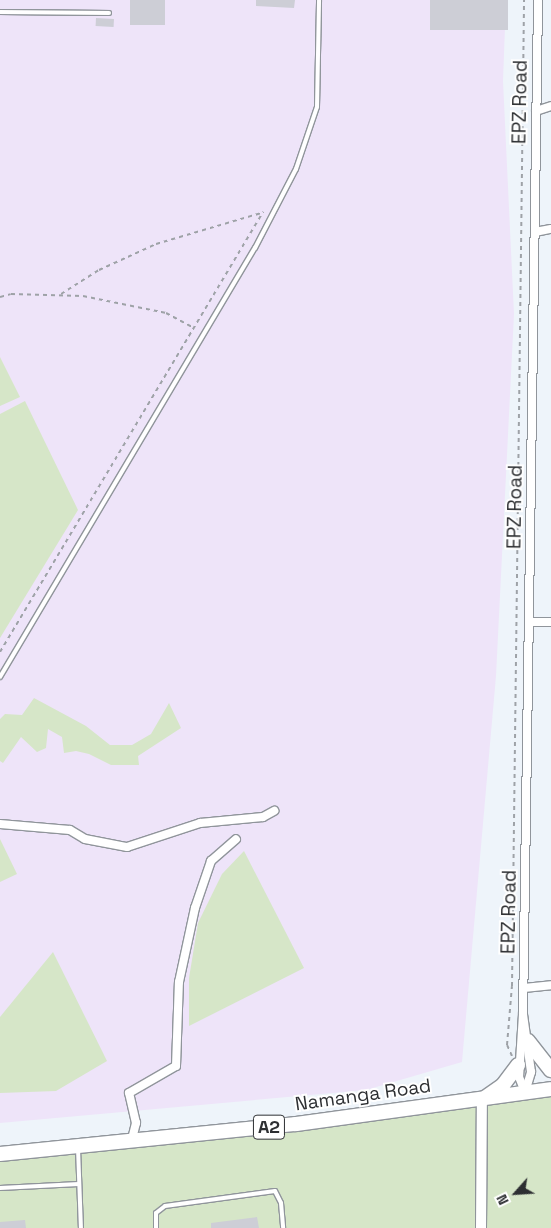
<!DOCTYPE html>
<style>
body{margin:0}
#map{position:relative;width:551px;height:1228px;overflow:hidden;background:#eef4fa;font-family:"Space Grotesk",sans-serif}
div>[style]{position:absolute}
.industrial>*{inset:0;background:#eee4f9}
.green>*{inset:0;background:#d6e6c8}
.building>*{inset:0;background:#cdced6;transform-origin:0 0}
.path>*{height:2px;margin-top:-1px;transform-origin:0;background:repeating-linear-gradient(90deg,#9ea2a7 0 4px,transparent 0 8px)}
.roads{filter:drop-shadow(1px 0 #90959b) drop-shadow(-1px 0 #90959b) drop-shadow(0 1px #90959b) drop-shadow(0 -1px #90959b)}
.service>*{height:4px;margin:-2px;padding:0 2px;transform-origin:2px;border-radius:2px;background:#fff}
.minor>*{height:8px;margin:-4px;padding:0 4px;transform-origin:4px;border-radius:4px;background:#fff}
.tertiary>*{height:10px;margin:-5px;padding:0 5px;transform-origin:5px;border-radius:5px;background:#fff}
.trunk>*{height:14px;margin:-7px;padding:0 7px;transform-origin:7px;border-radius:7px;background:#fff}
span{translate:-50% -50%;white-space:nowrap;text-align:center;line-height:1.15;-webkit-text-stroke:4px #fff;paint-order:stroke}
.shield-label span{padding:1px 4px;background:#fff;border:1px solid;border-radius:4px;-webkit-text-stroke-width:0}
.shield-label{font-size:18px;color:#2d2f32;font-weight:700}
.street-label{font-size:19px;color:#2d2f32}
.north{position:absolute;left:491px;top:1168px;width:50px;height:50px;-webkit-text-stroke:4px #fff;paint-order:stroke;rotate:244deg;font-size:14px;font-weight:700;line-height:20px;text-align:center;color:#2d2f32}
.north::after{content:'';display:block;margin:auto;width:18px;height:22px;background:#2d2f32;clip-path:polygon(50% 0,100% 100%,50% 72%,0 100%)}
</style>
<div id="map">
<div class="industrial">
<i style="clip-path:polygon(0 0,506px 0,503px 81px,514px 314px,496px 676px,462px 1062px,366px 1090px,0 1123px)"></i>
</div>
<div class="green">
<i style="clip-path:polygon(0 357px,20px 397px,0 406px)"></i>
<i style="clip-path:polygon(25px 401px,78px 510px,0 638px,0 414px)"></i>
<i style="clip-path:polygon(34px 698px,86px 726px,110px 745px,132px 745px,151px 734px,169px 703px,181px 728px,138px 756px,139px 765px,111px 765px,89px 754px,76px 751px,64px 753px,62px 737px,48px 729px,46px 748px,37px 752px,21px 737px,3px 763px,0 761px,0 719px,5px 714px,22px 715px)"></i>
<i style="clip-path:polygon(0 839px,17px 874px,0 882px)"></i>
<i style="clip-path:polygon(244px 851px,304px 968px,189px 1026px,189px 978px,198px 923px,222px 874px)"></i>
<i style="clip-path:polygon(53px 952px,107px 1061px,56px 1091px,0 1093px,0 1017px)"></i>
<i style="clip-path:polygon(551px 1089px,551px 1228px,0 1228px,0 1155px)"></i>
</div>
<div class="building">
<i style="left:130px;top:0;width:35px;height:25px"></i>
<i style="clip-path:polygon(256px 0,295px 0,294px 8px,256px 6px)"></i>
<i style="left:430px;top:0;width:78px;height:30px"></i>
<i style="left:96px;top:18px;width:18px;height:8px;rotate:3deg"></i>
<i style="clip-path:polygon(257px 1217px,259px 1228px,211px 1228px,211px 1223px)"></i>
<i style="clip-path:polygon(25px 1220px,26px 1228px,0 1228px,0 1222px)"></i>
</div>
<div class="path">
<i style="left:61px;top:294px;width:45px;rotate:-32.3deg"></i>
<i style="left:99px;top:270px;width:63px;rotate:-24.5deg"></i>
<i style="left:156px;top:244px;width:109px;rotate:-16.4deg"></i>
<i style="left:0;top:297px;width:11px;rotate:-15deg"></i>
<i style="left:11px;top:294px;width:72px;rotate:1.6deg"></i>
<i style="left:83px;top:296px;width:85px;rotate:11.6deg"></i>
<i style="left:166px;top:313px;width:32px;rotate:28deg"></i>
<i style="left:0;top:652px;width:513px;rotate:-59.13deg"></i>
<i style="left:512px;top:1056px;width:12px;rotate:-114deg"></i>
<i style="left:507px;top:1045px;width:59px;rotate:-85.2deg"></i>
<i style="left:512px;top:986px;width:986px;rotate:-89.3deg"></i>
</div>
<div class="roads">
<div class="service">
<i style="left:0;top:12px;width:109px;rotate:0.5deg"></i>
<i style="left:0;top:677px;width:499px;rotate:-59.3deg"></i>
<i style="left:255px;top:248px;width:89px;rotate:-62.6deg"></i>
<i style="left:296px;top:169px;width:65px;rotate:-71.3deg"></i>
<i style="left:317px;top:107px;width:107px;rotate:-88.9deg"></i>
<i style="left:78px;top:1148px;width:80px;rotate:87.9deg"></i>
<i style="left:0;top:1188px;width:79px;rotate:-2.9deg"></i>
<i style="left:156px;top:1228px;width:15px;rotate:-90deg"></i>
<i style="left:156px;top:1213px;width:11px;rotate:-38deg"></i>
<i style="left:165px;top:1206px;width:111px;rotate:-7.8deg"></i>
<i style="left:275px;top:1191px;width:13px;rotate:63deg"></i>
<i style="left:281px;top:1203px;width:25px;rotate:85deg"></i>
</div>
<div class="minor">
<i style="left:536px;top:111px;width:16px;rotate:-18deg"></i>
<i style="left:535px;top:232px;width:16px;rotate:-11deg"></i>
<i style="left:530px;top:622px;width:21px"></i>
<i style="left:0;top:824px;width:70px;rotate:4.9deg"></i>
<i style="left:70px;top:830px;width:17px;rotate:31deg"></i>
<i style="left:85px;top:839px;width:43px;rotate:10.8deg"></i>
<i style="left:127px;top:847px;width:77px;rotate:-18.2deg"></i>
<i style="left:200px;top:823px;width:63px;rotate:-5.4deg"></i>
<i style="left:263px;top:817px;width:13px;rotate:-29deg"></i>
<i style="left:524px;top:988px;width:27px;rotate:-6deg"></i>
<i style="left:523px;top:1014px;width:63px;rotate:93.6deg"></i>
<i style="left:519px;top:1077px;width:16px;rotate:68deg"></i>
<i style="left:525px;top:1092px;width:21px;rotate:-73deg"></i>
<i style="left:531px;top:1072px;width:59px;rotate:-97.9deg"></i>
<i style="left:523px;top:1014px;width:1014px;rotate:-89.15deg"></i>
<i style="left:131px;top:1143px;width:21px;rotate:-76deg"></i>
<i style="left:136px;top:1123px;width:31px;rotate:-103deg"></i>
<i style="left:129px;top:1093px;width:54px;rotate:-29.9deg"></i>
<i style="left:176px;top:1066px;width:84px;rotate:-88deg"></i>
<i style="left:179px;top:982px;width:76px;rotate:-77.8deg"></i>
<i style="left:195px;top:908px;width:50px;rotate:-71.2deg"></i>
<i style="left:211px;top:861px;width:33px;rotate:-41deg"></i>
</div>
<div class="tertiary">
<i style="left:481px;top:1228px;width:131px;rotate:-89.6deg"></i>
</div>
<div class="trunk">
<i style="left:528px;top:1041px;width:37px;rotate:52deg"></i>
<i style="left:486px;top:1097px;width:21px;rotate:-35deg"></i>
<i style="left:503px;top:1085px;width:25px;rotate:-53deg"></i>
<i style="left:0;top:1154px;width:298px;rotate:-5.8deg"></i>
<i style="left:296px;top:1124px;width:257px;rotate:-7.8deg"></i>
</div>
</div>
<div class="shield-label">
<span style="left:269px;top:1127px">A2</span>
</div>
<div class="street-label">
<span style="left:520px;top:102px;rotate:-89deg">EPZ Road</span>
<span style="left:515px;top:507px;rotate:-89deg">EPZ Road</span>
<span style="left:509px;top:912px;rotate:-89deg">EPZ Road</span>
<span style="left:363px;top:1095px;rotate:-8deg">Namanga Road</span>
</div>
<div class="north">N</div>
</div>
